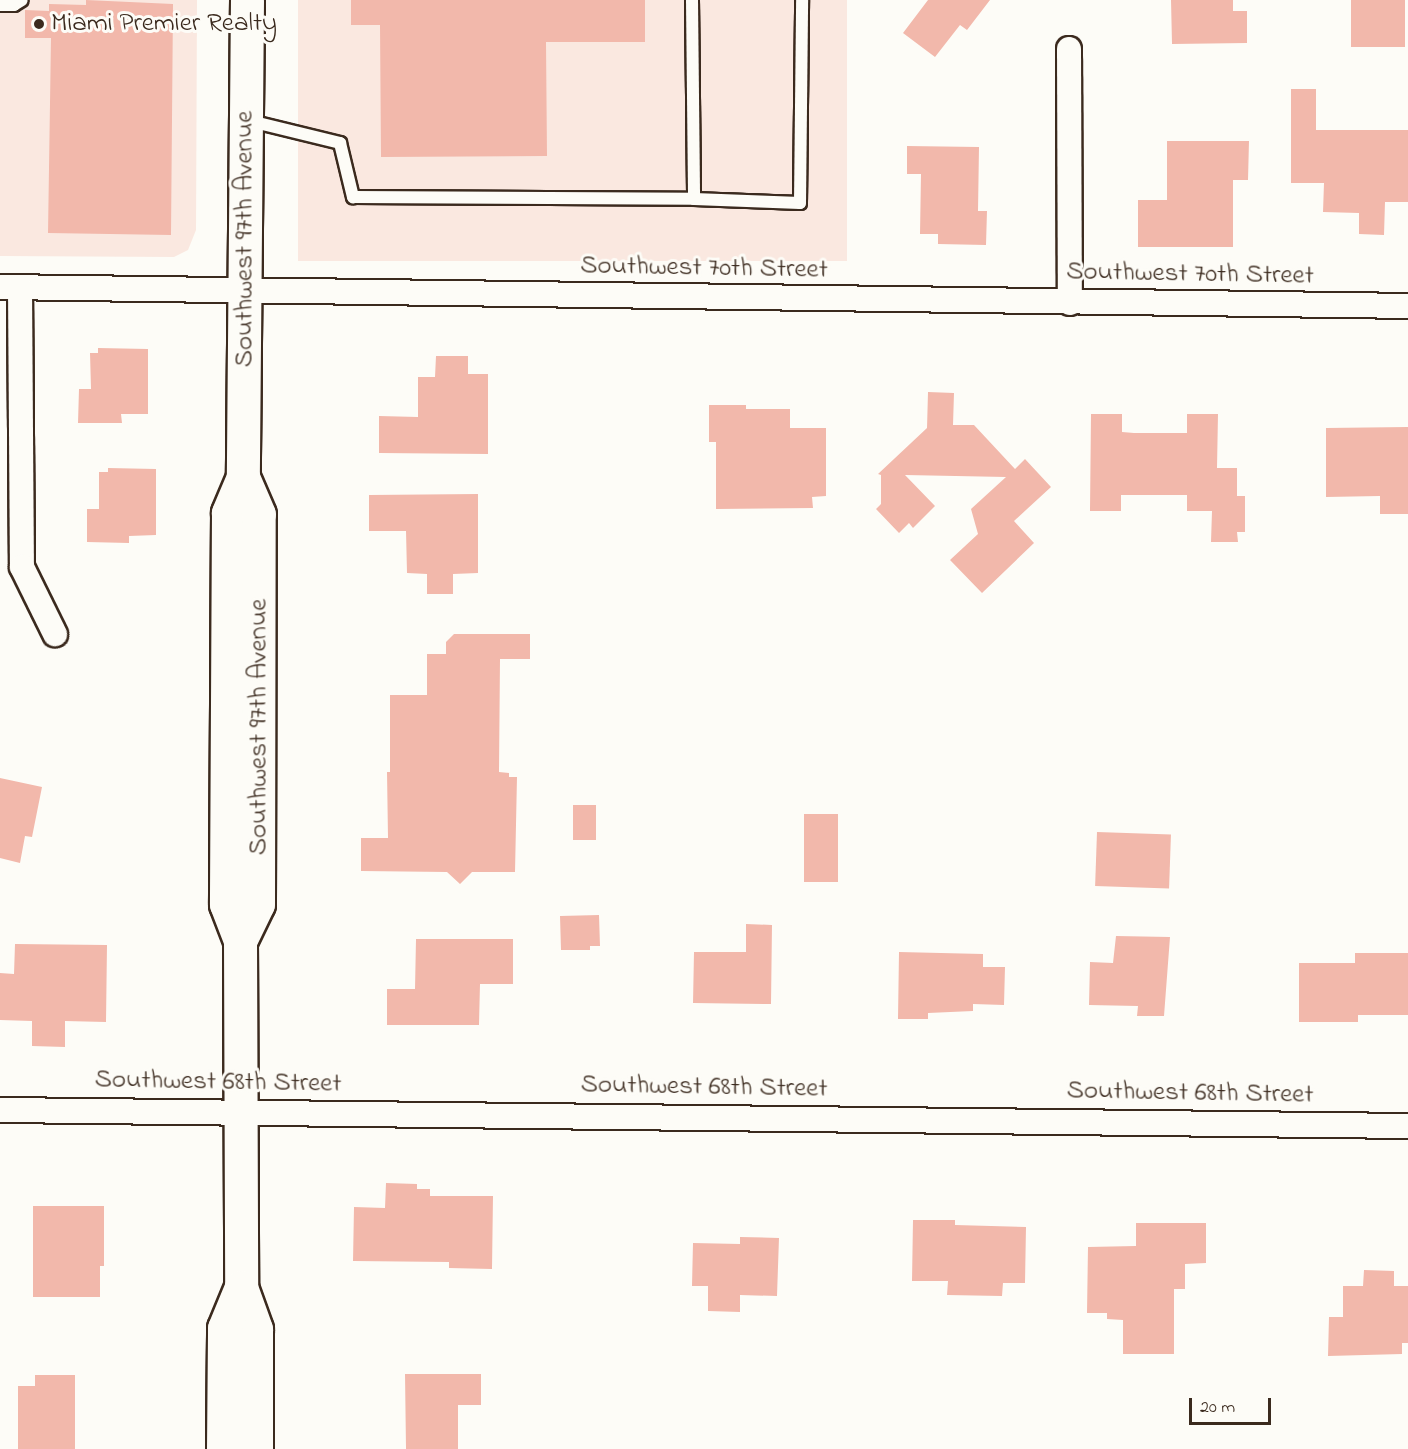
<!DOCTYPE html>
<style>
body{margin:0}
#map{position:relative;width:1408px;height:1449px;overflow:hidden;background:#fdfcf7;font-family:"Indie Flower",sans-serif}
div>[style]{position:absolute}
.built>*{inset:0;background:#fae8e0;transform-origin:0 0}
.building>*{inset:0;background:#f2b8ab;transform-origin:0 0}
.roads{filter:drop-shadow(2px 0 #3b2a1e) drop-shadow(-2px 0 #3b2a1e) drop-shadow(0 2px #3b2a1e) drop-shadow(0 -2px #3b2a1e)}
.lane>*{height:12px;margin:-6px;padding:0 6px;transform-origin:6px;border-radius:6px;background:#fdfcf7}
.street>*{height:24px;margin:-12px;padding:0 12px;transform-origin:12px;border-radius:12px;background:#fdfcf7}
.secondary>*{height:33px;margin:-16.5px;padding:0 16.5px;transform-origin:16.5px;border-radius:16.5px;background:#fdfcf7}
.dots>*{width:16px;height:16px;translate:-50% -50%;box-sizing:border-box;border:3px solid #fdfcf7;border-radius:50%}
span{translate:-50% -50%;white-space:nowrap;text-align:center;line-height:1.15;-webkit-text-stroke:6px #fdfcf7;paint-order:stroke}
.poi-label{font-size:27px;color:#3b2a1e}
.left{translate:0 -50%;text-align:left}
.street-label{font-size:27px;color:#3b2a1e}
.scale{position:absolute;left:1189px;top:1398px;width:82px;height:27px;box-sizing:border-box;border:3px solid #3b2a1e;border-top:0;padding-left:8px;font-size:18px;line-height:21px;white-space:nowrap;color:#3b2a1e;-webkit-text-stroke:4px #fdfcf7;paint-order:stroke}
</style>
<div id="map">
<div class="built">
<i style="clip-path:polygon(0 0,197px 0,196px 230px,188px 250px,174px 257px,0 256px)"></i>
<i style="left:298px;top:0;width:549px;height:261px"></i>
</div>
<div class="building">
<i style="clip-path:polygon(86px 0,173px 4px,171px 235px,48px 233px,51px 38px,25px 38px,25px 10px,49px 11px,49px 4px,86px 5px)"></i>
<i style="clip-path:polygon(351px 0,645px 0,645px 42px,546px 42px,547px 156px,381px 157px,380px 25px,351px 25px)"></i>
<i style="clip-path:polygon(928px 0,990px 0,967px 30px,960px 25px,935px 57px,903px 33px)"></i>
<i style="clip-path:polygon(1171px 0,1233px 0,1233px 11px,1247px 11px,1247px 43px,1172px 44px)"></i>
<i style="left:1351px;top:0;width:54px;height:47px"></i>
<i style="clip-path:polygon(1291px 89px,1316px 89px,1316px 130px,1408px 130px,1408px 202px,1385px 202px,1384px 235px,1359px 234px,1359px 213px,1323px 212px,1324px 183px,1291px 183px)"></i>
<i style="clip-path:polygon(1167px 141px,1249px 141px,1248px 180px,1233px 180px,1233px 247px,1138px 247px,1138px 200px,1167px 200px)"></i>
<i style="clip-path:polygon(907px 146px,979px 147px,978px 211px,987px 211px,986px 245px,938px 244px,938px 234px,920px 234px,921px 174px,907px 174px)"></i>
<i style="clip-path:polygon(98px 348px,148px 349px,148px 414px,121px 414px,122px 423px,78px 423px,79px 389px,91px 389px,90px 353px,98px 353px)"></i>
<i style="clip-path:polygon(436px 356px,468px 356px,468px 374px,488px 374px,488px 454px,379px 453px,379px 416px,418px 417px,418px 377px,435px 377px)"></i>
<i style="clip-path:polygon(928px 392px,954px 393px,953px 425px,974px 425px,1015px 469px,1025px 459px,1051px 487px,1014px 521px,1034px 543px,982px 593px,950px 560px,978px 534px,971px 509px,1006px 477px,905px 475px,935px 506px,913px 528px,909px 523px,899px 533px,876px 509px,881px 504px,881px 475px,878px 474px,927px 428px)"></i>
<i style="clip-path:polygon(709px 405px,746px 405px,746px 409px,790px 409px,790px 428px,826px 428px,826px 496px,812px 497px,813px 508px,716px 509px,716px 442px,709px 442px)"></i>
<i style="clip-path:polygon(1091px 414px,1122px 414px,1122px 432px,1134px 433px,1187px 433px,1187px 414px,1218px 414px,1217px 468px,1237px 468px,1237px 496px,1245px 496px,1245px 532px,1237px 532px,1238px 542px,1211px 542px,1212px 511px,1187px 511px,1187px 495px,1121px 495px,1121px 511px,1090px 511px)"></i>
<i style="clip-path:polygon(1408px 427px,1408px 514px,1380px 514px,1380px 496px,1326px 497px,1326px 428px)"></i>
<i style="clip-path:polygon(108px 468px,156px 469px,156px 535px,129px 536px,129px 543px,87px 542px,87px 509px,99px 509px,99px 472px,108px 472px)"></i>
<i style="clip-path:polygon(478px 494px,478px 573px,453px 574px,453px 594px,427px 594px,427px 574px,407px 573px,406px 531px,369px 531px,369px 495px)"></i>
<i style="clip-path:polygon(454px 634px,530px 634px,530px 659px,500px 659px,499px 772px,509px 773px,509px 777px,517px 777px,515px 872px,472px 872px,460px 884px,447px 872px,361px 871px,361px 838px,388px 838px,387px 772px,390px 772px,390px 695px,427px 695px,427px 654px,446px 654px,446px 642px)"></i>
<i style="clip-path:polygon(0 778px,42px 787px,32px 837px,25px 836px,20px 863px,0 858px)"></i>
<i style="left:573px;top:805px;width:23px;height:35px"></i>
<i style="left:804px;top:814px;width:34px;height:68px"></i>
<i style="left:1097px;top:832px;width:74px;height:54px;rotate:2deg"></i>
<i style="clip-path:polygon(599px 915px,600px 946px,590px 946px,590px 950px,561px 950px,560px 916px)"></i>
<i style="clip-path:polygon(746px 924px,772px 925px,771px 1004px,693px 1003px,694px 952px,746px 952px)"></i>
<i style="clip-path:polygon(1116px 936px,1170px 937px,1164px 1016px,1137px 1016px,1138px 1006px,1089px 1005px,1090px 962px,1113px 963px)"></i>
<i style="clip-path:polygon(416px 939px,513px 939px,513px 984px,480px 984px,479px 1025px,387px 1025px,387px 989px,415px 989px)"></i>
<i style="clip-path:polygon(15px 944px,107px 945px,106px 1022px,65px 1021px,65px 1047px,32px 1046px,32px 1021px,0 1020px,0 973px,14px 974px)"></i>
<i style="clip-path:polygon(899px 952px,983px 954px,983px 967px,1005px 967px,1004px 1005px,973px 1004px,973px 1011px,928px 1013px,928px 1019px,898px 1019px)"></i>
<i style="clip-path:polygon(1355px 953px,1408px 953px,1408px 1015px,1358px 1015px,1358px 1022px,1299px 1022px,1299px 963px,1355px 963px)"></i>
<i style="clip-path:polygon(386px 1183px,417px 1184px,417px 1189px,430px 1189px,430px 1196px,493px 1196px,492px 1269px,449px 1268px,449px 1262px,353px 1261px,354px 1207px,385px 1208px)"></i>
<i style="clip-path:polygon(33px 1206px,104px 1206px,104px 1266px,100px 1266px,100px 1297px,33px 1297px)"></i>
<i style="clip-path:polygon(913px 1220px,955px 1220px,955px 1225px,1026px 1227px,1025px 1283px,1003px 1283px,1002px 1296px,947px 1295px,948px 1281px,912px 1281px)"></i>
<i style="clip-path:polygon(1136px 1223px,1206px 1223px,1206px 1263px,1185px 1264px,1185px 1289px,1174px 1289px,1174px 1354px,1123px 1354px,1123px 1320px,1107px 1319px,1107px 1313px,1087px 1313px,1088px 1247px,1136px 1246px)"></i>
<i style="clip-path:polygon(740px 1237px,779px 1238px,777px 1296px,740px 1295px,740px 1312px,708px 1311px,708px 1286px,692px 1286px,693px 1243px,740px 1244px)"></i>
<i style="clip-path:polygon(1364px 1270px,1394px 1271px,1394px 1286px,1408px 1286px,1408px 1343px,1402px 1343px,1402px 1354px,1328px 1356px,1329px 1317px,1343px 1317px,1343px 1286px,1363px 1286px)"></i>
<i style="clip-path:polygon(405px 1374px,481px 1374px,481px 1405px,458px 1405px,458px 1449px,406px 1449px)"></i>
<i style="clip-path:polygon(35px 1375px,75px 1375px,75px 1449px,18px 1449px,18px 1386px,35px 1386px)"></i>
</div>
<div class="roads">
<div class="lane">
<i style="left:692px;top:0;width:199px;rotate:89.4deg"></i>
<i style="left:0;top:5px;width:14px"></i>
<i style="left:14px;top:5px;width:9px;rotate:-32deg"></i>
<i style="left:246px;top:120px;width:97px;rotate:13.7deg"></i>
<i style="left:340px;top:143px;width:56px;rotate:76.5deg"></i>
<i style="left:353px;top:197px;width:341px;rotate:0.3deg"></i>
<i style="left:694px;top:199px;width:106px;rotate:2.2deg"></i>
<i style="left:800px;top:203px;width:203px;rotate:-89.4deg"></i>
</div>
<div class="street">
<i style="left:1069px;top:49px;width:254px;rotate:89.8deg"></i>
<i style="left:0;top:287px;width:1408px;rotate:0.77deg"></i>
<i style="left:20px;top:288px;width:279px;rotate:89.6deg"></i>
<i style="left:22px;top:567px;width:75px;rotate:63.8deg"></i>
<i style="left:0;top:1110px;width:1408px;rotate:0.65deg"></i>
</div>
<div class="secondary">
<i style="left:247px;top:0;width:477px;rotate:90.5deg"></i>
<i style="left:243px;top:477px;width:39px;rotate:113deg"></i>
<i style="left:228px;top:513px;width:391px;rotate:90.3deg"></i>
<i style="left:226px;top:904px;width:40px;rotate:69deg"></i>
<i style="left:240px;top:941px;width:346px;rotate:89.8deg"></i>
<i style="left:241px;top:1287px;width:45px;rotate:70.3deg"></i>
<i style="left:256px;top:1329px;width:120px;rotate:90deg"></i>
<i style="left:240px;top:941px;width:41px;rotate:-64.1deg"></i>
<i style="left:258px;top:904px;width:390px;rotate:-89.9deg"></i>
<i style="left:259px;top:514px;width:40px;rotate:-113.4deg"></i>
<i style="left:223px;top:1449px;width:121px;rotate:-89.5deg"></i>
<i style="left:224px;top:1328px;width:44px;rotate:-67.5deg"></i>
</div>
</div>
<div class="dots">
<i style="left:39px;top:24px;background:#3b2a1e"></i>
</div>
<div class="poi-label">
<span class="left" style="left:51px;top:24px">Miami Premier Realty</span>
</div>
<div class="street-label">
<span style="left:245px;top:239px;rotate:-90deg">Southwest 97th Avenue</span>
<span style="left:704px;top:268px;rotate:1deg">Southwest 70th Street</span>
<span style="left:1190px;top:274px;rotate:1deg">Southwest 70th Street</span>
<span style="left:259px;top:727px;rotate:-90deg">Southwest 97th Avenue</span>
<span style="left:218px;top:1082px;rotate:1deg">Southwest 68th Street</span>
<span style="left:704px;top:1087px;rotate:1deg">Southwest 68th Street</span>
<span style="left:1190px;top:1093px;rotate:1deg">Southwest 68th Street</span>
</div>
<div class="scale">20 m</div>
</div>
